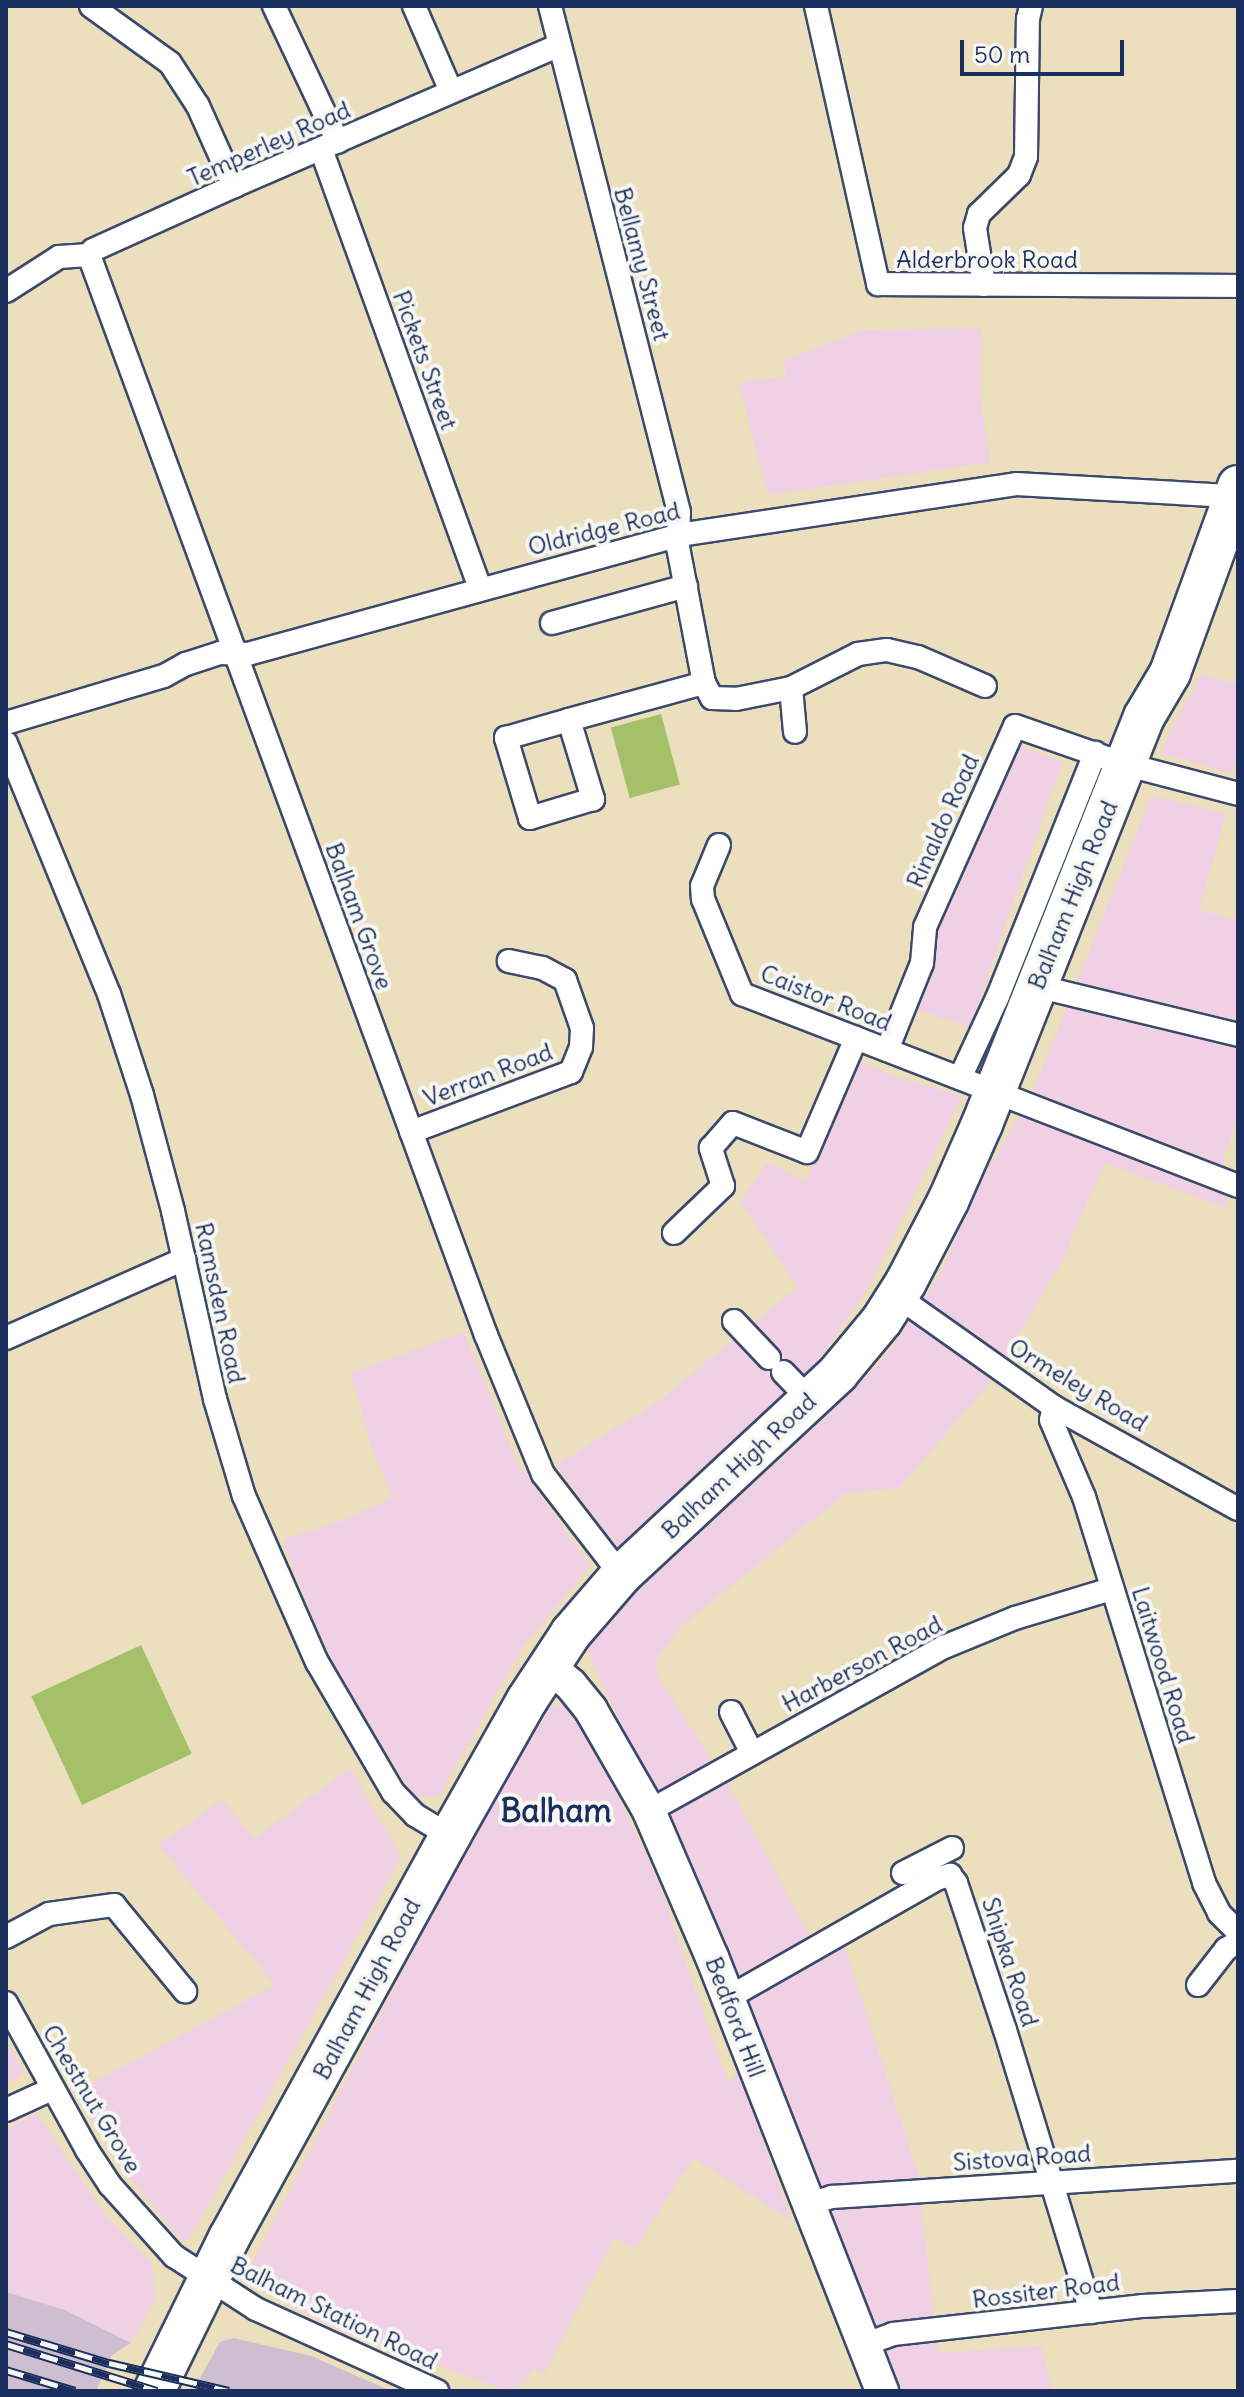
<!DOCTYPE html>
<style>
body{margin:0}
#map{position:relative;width:1244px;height:2397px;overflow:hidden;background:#ecdfbd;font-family:Delius,sans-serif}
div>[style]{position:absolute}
.built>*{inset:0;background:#f0d0e5;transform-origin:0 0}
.industrial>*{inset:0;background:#cebed2}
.green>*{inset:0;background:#a4c169;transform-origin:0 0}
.roads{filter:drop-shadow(2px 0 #3a496c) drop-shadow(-2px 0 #3a496c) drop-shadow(0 2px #3a496c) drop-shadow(0 -2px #3a496c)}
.street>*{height:22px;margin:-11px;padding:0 11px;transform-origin:11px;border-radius:11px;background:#fff}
.secondary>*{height:32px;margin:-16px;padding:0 16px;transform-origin:16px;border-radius:16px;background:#fff}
.highway>*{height:40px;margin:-20px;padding:0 20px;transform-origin:20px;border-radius:20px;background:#fff}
.rail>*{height:9px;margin-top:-4.5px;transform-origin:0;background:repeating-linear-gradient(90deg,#f6f6f2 0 18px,#1b2f5e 0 36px);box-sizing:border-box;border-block:2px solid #1b2f5e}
span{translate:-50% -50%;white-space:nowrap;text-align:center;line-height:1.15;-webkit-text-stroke:8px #f6f6f2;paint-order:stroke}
.street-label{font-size:24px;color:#1b2f5e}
.district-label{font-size:32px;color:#1b2f5e;font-weight:700}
.frame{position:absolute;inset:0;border:8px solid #1b2f5e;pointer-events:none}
.scale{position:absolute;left:960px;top:40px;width:164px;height:36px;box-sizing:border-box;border:4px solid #1b2f5e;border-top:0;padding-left:10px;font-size:24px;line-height:28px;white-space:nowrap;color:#1b2f5e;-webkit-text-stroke:6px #f6f6f2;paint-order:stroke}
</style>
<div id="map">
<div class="built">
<i style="clip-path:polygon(981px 328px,980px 396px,991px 462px,768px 495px,739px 383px,786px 376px,783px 361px,864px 330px)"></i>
<i style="clip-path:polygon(1201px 674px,1238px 684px,1238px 751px,1232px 774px,1160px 753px)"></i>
<i style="left:995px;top:738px;width:71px;height:282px;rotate:19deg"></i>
<i style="clip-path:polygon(1157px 797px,1226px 814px,1199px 910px,1238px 920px,1238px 1004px,1235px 1017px,1238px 1118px,1224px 1157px,1228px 1209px,1105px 1163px,1068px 1244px,1071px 1247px,986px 1387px,899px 1488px,846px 1493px,678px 1629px,655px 1662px,658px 1677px,730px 1788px,813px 1942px,839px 1929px,917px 2170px,938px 2353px,1041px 2346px,1052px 2391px,901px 2391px,747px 2002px,586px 1647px,629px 1592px,788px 1453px,883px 1360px,941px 1273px,972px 1197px,1031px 1096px,1150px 799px)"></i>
<i style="clip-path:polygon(859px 1061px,897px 1077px,962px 1096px,868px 1288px,802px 1385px,617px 1547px,556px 1465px,660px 1400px,798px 1287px,740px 1201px,767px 1163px,806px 1181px)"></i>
<i style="clip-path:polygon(464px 1332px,517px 1462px,590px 1566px,522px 1648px,439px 1796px,414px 1797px,348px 1692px,319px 1634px,283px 1540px,344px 1520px,393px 1497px,373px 1452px,351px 1373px)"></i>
<i style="clip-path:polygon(563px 1705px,586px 1729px,656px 1876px,728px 2084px,739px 2071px,791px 2221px,693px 2158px,635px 2249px,614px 2237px,544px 2374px,533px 2368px,524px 2384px,508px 2391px,343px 2332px,243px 2281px,483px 1816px,539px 1716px,548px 1708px)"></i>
<i style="clip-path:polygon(350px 1768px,401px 1857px,188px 2241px,181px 2240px,121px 2167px,77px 2091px,275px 1985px,158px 1845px,222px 1799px,254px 1839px)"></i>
<i style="clip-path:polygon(6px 2041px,22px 2069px,20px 2076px,6px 2083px)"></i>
<i style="clip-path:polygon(33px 2114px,38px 2115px,104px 2214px,152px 2263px,155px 2300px,131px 2343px,65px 2310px,6px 2292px,6px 2131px)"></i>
</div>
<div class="industrial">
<i style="clip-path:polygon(6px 2292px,65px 2310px,131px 2343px,112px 2355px,96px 2391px,6px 2391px)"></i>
<i style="clip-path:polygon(234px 2338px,311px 2356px,391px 2391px,193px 2391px,220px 2342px)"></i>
</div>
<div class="green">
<i style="left:661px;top:714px;width:73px;height:52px;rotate:75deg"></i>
<i style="left:141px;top:1645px;width:120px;height:121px;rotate:65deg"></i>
</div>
<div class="roads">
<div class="street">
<i style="left:91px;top:6px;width:97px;rotate:35.8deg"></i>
<i style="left:170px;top:63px;width:51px;rotate:56.9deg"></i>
<i style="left:198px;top:106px;width:88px;rotate:65.8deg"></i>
<i style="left:274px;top:6px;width:150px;rotate:64.8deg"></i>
<i style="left:414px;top:6px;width:93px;rotate:66.5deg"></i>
<i style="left:550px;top:6px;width:522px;rotate:75.7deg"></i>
<i style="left:679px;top:512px;width:35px;rotate:92deg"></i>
<i style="left:678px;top:547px;width:138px;rotate:79.2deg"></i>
<i style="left:704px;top:683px;width:140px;rotate:164.7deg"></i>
<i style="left:569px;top:720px;width:83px;rotate:73.1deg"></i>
<i style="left:593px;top:799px;width:66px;rotate:163.2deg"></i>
<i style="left:530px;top:818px;width:84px;rotate:-106.7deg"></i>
<i style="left:506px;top:738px;width:66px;rotate:-15.9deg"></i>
<i style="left:816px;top:6px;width:285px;rotate:77.4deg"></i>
<i style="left:878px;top:284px;width:360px;rotate:0.3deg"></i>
<i style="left:321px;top:149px;width:468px;rotate:70.1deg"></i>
<i style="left:89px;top:255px;width:1151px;rotate:69.82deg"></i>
<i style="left:486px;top:1335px;width:150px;rotate:67.7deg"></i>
<i style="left:543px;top:1474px;width:128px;rotate:52.3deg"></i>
<i style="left:984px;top:285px;width:58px;rotate:-99deg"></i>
<i style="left:975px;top:228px;width:15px;rotate:-74deg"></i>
<i style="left:979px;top:214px;width:56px;rotate:-44.3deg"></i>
<i style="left:1019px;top:175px;width:19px;rotate:-69deg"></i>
<i style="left:1026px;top:157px;width:138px;rotate:-89.2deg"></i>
<i style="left:1028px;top:19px;width:13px;rotate:-77deg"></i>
<i style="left:6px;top:291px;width:63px;rotate:-32.7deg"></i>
<i style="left:59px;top:257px;width:30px;rotate:-4deg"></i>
<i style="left:89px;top:255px;width:6px;rotate:-51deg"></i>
<i style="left:93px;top:250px;width:155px;rotate:-24.4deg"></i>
<i style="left:234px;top:186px;width:353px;rotate:-23.4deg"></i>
<i style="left:552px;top:623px;width:139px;rotate:-15.4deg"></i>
<i style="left:704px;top:683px;width:17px;rotate:62deg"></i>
<i style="left:712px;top:698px;width:24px;rotate:2deg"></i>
<i style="left:736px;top:699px;width:56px;rotate:-11.3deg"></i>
<i style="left:791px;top:688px;width:75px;rotate:-26.9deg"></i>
<i style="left:858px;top:654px;width:29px;rotate:-8deg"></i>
<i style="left:887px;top:650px;width:32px;rotate:13deg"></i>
<i style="left:918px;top:657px;width:73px;rotate:23.4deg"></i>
<i style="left:791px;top:688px;width:44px;rotate:84.8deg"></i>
<i style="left:6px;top:723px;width:165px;rotate:-16.6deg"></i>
<i style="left:164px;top:676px;width:25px;rotate:-29deg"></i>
<i style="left:186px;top:664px;width:36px;rotate:-18deg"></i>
<i style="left:220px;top:653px;width:28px;rotate:2deg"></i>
<i style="left:248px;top:654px;width:447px;rotate:-15.4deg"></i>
<i style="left:679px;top:535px;width:341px;rotate:-8.6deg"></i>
<i style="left:1016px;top:484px;width:218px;rotate:3.2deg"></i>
<i style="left:6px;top:743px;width:271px;rotate:67.7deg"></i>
<i style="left:109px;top:994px;width:106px;rotate:71.9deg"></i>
<i style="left:142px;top:1095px;width:120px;rotate:75deg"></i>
<i style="left:173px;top:1211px;width:193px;rotate:77.4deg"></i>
<i style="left:215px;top:1399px;width:101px;rotate:73.4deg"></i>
<i style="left:244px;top:1496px;width:181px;rotate:66.3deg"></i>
<i style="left:317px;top:1662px;width:151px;rotate:59.7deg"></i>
<i style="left:393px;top:1792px;width:32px;rotate:46deg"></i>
<i style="left:415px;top:1815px;width:41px;rotate:31deg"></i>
<i style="left:719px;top:845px;width:44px;rotate:112.5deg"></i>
<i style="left:702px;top:886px;width:13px;rotate:86deg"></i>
<i style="left:703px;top:899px;width:103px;rotate:67.7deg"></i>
<i style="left:742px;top:994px;width:532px;rotate:21.16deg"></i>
<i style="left:1036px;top:986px;width:208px;rotate:13.6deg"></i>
<i style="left:887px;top:1050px;width:94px;rotate:-68.1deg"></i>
<i style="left:922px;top:963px;width:36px;rotate:-85deg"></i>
<i style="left:925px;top:927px;width:220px;rotate:-65.9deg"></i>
<i style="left:1015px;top:726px;width:115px;rotate:19.2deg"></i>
<i style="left:1124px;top:764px;width:118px;rotate:14.7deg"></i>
<i style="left:960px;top:1078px;width:90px;rotate:-65.1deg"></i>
<i style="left:998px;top:996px;width:262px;rotate:-68.2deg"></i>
<i style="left:411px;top:1132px;width:171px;rotate:-20.6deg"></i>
<i style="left:571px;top:1072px;width:27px;rotate:-68deg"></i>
<i style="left:581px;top:1047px;width:19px;rotate:-87deg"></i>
<i style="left:582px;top:1028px;width:51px;rotate:-109.5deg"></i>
<i style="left:565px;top:980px;width:26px;rotate:-152deg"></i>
<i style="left:542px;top:968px;width:34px;rotate:-168deg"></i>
<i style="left:674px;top:1233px;width:68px;rotate:-43.8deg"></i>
<i style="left:723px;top:1186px;width:40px;rotate:-108deg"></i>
<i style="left:711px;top:1148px;width:33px;rotate:-49deg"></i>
<i style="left:733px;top:1123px;width:79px;rotate:21.4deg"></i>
<i style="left:807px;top:1152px;width:124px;rotate:-66.7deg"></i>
<i style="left:897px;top:1296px;width:192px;rotate:35.3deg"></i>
<i style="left:1054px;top:1407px;width:210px;rotate:29deg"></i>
<i style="left:734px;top:1321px;width:51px;rotate:46.6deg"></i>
<i style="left:6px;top:1338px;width:195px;rotate:-23.9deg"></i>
<i style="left:783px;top:1372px;width:39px;rotate:46deg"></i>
<i style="left:1054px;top:1407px;width:13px;rotate:103deg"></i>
<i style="left:1051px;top:1420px;width:84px;rotate:66.8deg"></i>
<i style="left:1084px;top:1497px;width:404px;rotate:72.7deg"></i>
<i style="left:1204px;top:1883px;width:34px;rotate:63deg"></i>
<i style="left:1219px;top:1913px;width:27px;rotate:45deg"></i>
<i style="left:731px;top:1712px;width:46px;rotate:62.9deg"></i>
<i style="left:649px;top:1811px;width:338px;rotate:-29.1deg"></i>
<i style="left:944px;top:1647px;width:77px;rotate:-22.2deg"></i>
<i style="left:1015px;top:1618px;width:100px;rotate:-16.8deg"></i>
<i style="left:903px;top:1873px;width:55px;rotate:-27deg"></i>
<i style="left:6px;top:1937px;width:49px;rotate:-28.1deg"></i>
<i style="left:49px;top:1914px;width:66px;rotate:-7.9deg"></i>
<i style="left:114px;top:1905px;width:112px;rotate:50.5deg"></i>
<i style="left:1198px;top:1985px;width:46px;rotate:-52.1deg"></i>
<i style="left:1226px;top:1949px;width:14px;rotate:-30deg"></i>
<i style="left:726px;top:1999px;width:242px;rotate:-29.7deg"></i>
<i style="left:936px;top:1879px;width:15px;rotate:-16deg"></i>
<i style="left:950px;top:1875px;width:10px;rotate:53deg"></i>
<i style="left:956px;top:1883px;width:155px;rotate:71.6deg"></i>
<i style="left:1005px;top:2030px;width:295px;rotate:73deg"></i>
<i style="left:6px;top:2003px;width:168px;rotate:61.1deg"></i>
<i style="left:87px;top:2150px;width:42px;rotate:56.7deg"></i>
<i style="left:110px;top:2185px;width:96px;rotate:48deg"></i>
<i style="left:174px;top:2256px;width:98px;rotate:32.9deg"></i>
<i style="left:256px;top:2309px;width:199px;rotate:24.4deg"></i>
<i style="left:6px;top:2110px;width:51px;rotate:-24.5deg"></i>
<i style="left:810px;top:2204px;width:23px;rotate:-18deg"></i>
<i style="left:832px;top:2197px;width:407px;rotate:-3.7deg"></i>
<i style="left:863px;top:2345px;width:32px;rotate:-20deg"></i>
<i style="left:893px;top:2334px;width:252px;rotate:-6.4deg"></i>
<i style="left:1143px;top:2306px;width:95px;rotate:-3deg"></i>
</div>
<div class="secondary">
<i style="left:549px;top:1666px;width:29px;rotate:41deg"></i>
<i style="left:571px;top:1685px;width:32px;rotate:51deg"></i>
<i style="left:591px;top:1710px;width:116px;rotate:60.1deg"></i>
<i style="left:649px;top:1811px;width:159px;rotate:66.7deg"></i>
<i style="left:712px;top:1957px;width:466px;rotate:68.6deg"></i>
</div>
<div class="highway">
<i style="left:154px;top:2391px;width:170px;rotate:-63.9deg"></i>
<i style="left:229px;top:2238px;width:459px;rotate:-61.2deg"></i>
<i style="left:450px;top:1836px;width:156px;rotate:-60.5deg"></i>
<i style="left:527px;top:1700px;width:80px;rotate:-56.7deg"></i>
<i style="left:571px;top:1633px;width:77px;rotate:-49.2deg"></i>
<i style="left:621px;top:1575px;width:296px;rotate:-42.9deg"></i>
<i style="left:838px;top:1373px;width:69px;rotate:-50.3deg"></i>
<i style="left:882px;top:1320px;width:45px;rotate:-57.7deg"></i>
<i style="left:906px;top:1282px;width:93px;rotate:-62.6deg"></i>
<i style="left:949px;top:1199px;width:82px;rotate:-66.3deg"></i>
<i style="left:982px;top:1124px;width:438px;rotate:-68.3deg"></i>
<i style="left:1144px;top:717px;width:51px;rotate:-59.4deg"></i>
<i style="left:1170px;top:673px;width:199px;rotate:-70deg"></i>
</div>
</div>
<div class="rail">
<i style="left:6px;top:2332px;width:108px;rotate:16.8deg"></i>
<i style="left:109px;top:2363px;width:123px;rotate:13.1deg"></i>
<i style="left:6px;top:2344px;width:158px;rotate:17.3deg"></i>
<i style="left:6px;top:2370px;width:72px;rotate:16.9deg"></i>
</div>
<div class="street-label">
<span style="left:269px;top:144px;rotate:-24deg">Temperley Road</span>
<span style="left:987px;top:260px">Alderbrook Road</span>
<span style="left:642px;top:264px;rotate:75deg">Bellamy Street</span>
<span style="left:425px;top:360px;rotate:70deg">Pickets Street</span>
<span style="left:604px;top:529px;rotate:-14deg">Oldridge Road</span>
<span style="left:943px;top:821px;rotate:-66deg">Rinaldo Road</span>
<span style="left:1073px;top:895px;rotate:-68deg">Balham High Road</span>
<span style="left:359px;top:916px;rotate:70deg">Balham Grove</span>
<span style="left:826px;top:998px;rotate:22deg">Caistor Road</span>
<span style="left:488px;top:1075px;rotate:-21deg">Verran Road</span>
<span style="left:220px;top:1303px;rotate:78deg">Ramsden Road</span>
<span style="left:1078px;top:1385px;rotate:31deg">Ormeley Road</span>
<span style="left:739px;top:1466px;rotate:-43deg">Balham High Road</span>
<span style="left:862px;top:1664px;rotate:-28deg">Harberson Road</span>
<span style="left:1163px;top:1665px;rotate:73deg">Laitwood Road</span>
<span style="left:1010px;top:1962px;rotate:72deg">Shipka Road</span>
<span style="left:367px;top:1989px;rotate:-62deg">Balham High Road</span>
<span style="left:735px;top:2017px;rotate:69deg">Bedford Hill</span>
<span style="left:92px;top:2099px;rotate:59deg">Chestnut Grove</span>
<span style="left:1022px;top:2158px;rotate:-4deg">Sistova Road</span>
<span style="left:1046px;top:2291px;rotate:-7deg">Rossiter Road</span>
<span style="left:334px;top:2313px;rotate:26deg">Balham Station Road</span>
</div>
<div class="district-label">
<span style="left:556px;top:1811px">Balham</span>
</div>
<div class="frame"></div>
<div class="scale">50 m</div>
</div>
